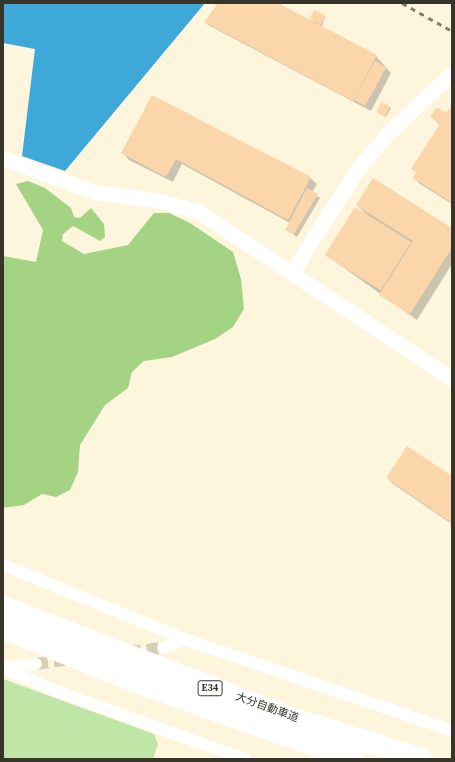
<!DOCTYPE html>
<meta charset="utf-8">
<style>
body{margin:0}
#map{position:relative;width:455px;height:762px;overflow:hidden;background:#fdf6dc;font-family:"Source Serif 4","Noto Sans JP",serif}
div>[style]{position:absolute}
.green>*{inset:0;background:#c0e6a7}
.forest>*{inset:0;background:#a4d384}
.water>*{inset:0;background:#3ea9d8}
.shadow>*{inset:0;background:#0003}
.building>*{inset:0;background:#fbd6aa;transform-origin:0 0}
.minor-tunnel>*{height:12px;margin-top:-6px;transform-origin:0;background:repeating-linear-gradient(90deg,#d5cfb8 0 12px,transparent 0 18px)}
.minor>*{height:12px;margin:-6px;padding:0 6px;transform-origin:6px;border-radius:6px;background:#fff}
.tertiary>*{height:15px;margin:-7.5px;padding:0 7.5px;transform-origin:7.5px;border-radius:7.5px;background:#fff}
.motorway>*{height:22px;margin:-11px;padding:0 11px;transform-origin:11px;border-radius:11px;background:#fff}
.rail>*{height:3px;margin-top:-1.5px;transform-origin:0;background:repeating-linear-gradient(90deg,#827d6d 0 5px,transparent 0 10px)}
span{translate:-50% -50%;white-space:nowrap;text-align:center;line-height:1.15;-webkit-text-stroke:3.5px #fff;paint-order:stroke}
.shield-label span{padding:1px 3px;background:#fff;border:1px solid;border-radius:3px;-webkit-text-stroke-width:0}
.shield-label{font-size:10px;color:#37342a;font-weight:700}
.street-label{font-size:11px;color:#37342a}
.frame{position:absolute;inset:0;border:4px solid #37342a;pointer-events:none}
</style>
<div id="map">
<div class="green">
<i style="clip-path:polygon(3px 679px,154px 734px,158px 744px,153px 759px,3px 759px)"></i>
</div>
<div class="forest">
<i style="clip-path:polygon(28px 181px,45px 188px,71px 208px,74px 217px,80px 218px,91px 208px,104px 224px,105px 237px,100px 241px,73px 226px,63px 234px,62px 241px,84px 254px,128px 245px,154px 213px,169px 213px,190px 223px,233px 252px,241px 279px,244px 309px,233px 327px,215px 339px,172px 357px,144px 361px,132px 372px,128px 388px,105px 405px,80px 445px,78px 472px,70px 490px,56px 497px,42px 494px,24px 505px,3px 508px,3px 256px,36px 262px,43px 230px,16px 184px)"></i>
</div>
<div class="water">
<i style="clip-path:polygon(3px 3px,205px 3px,65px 171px,22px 156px,35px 49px,3px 43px)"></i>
</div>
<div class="shadow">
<i style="clip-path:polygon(220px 3px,276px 3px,316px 23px,311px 19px,325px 17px,322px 27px,376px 56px,391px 73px,371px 111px,208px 25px,205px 22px)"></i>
<i style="clip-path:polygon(152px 96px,310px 178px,317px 184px,312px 192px,320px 198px,297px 237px,286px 229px,290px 223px,182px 164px,173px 182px,129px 160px,123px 153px)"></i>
<i style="clip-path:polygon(382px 103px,391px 108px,386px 117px,378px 113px)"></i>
<i style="clip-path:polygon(452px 105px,452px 204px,420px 184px,414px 178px,417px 173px,413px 169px,440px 125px,431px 117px,446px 114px)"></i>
<i style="clip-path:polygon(357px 205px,452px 229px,452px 264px,417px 320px,326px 255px,366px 214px)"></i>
<i style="clip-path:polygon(387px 477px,452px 477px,452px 524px,393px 484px)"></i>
</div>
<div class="building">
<i style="clip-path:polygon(218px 3px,278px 3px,377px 55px,353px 101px,204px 22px)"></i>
<i style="left:314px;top:10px;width:13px;height:10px;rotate:27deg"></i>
<i style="left:375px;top:61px;width:13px;height:44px;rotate:29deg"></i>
<i style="clip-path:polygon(152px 95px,311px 177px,288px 220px,176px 159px,166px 177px,121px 153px)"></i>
<i style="left:381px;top:102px;width:10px;height:11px;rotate:24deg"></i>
<i style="clip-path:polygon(452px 104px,452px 203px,413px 178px,416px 172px,411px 169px,440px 124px,430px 117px,437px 107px,446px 113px)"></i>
<i style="clip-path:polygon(373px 178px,452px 228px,452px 248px,410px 314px,379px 295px,413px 241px,356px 205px)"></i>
<i style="clip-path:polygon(307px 188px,318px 194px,294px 234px,285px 230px)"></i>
<i style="left:355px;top:207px;width:66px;height:57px;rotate:32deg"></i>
<i style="clip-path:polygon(407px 446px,452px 476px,452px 523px,386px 478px)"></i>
</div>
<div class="minor-tunnel">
<i style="left:129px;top:652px;width:34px;rotate:-7deg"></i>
<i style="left:36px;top:664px;width:35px;rotate:-8deg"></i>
</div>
<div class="minor">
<i style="left:3px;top:565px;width:196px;rotate:22.2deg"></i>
<i style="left:184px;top:639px;width:283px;rotate:18.9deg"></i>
<i style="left:163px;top:648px;width:23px;rotate:-23deg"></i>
<i style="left:3px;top:668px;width:55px;rotate:23.7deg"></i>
<i style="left:53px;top:690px;width:204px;rotate:19.8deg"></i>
<i style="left:4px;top:668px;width:32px;rotate:-7deg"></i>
</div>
<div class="tertiary">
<i style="left:3px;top:158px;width:97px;rotate:20.5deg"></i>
<i style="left:94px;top:192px;width:67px;rotate:7.8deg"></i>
<i style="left:160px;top:201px;width:41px;rotate:15.8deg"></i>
<i style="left:199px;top:212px;width:303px;rotate:33.4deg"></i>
<i style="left:292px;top:272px;width:120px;rotate:-57.6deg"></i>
<i style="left:356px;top:171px;width:48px;rotate:-50deg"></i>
<i style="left:387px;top:134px;width:89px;rotate:-43.2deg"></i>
</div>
<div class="motorway">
<i style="left:3px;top:607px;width:302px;rotate:21.1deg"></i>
<i style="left:285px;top:716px;width:143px;rotate:17.5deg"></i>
<i style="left:3px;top:628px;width:144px;rotate:22.1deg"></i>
<i style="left:136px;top:682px;width:231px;rotate:19.5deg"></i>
</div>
<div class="rail">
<i style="left:402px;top:3px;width:57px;rotate:29.2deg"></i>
</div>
<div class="shield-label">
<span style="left:210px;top:688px">E34</span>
</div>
<div class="street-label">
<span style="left:267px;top:708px;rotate:20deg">大分自動車道</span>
</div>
<div class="frame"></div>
</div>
